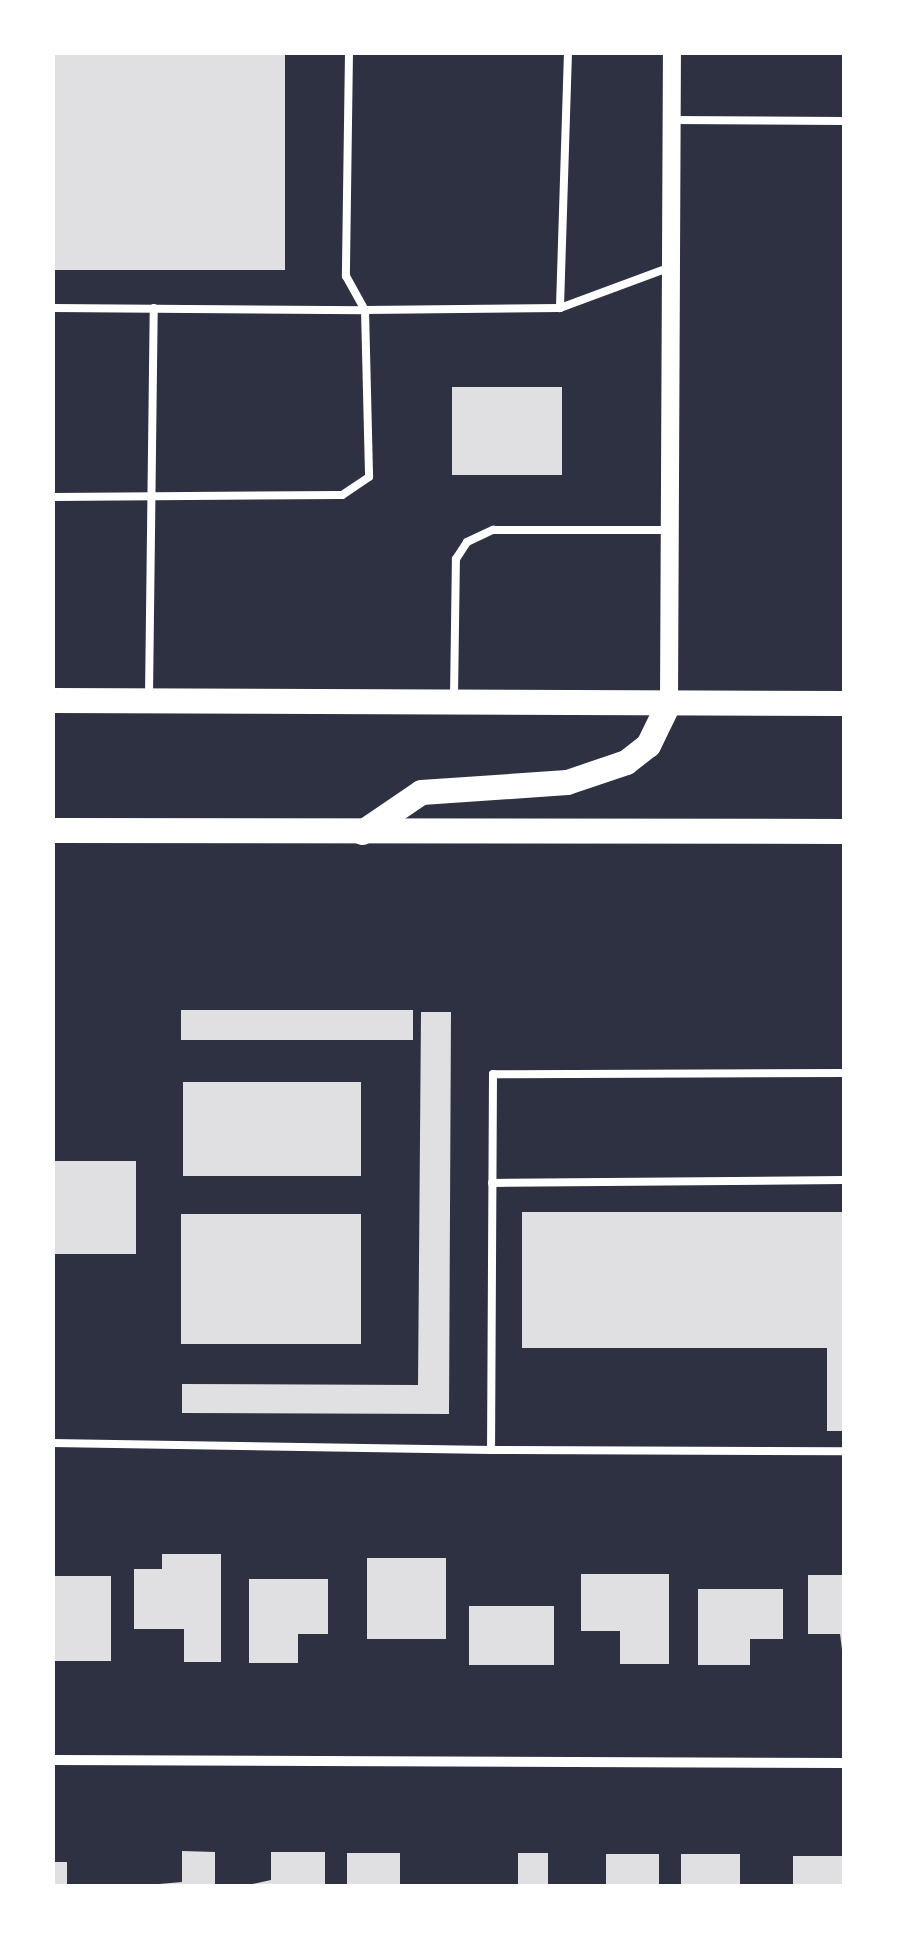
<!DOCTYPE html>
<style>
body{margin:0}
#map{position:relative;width:897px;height:1939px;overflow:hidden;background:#2d3142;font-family:"PT Sans Narrow",sans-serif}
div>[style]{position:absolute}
.building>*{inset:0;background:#e0e0e3;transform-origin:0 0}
.service>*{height:8px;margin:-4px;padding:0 4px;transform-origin:4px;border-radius:4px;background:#fff}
.minor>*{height:10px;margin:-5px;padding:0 5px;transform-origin:5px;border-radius:5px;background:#fff}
.tertiary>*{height:18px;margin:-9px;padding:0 9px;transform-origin:9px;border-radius:9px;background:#fff}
.primary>*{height:25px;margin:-12.5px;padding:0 12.5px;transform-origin:12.5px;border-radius:12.5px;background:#fff}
span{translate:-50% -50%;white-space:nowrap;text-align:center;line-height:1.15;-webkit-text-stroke:9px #fff;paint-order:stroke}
.frame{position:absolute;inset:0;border:55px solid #fff;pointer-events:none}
</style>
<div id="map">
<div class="building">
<i style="left:52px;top:52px;width:233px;height:218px"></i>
<i style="left:452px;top:387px;width:110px;height:88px"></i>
<i style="left:181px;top:1010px;width:232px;height:30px"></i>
<i style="clip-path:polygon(421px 1012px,451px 1012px,449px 1414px,182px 1413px,182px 1384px,418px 1385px)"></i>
<i style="left:183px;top:1082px;width:178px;height:94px"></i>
<i style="left:52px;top:1161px;width:84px;height:93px"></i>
<i style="clip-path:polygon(522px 1212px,844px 1212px,844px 1431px,827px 1431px,827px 1348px,522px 1348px)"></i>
<i style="left:181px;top:1214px;width:180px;height:130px"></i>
<i style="clip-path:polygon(162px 1554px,221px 1554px,221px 1662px,184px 1662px,184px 1629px,134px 1629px,134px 1569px,162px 1569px)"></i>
<i style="left:367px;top:1558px;width:79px;height:81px"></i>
<i style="clip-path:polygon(581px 1574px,669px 1574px,669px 1664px,620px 1664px,620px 1631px,581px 1631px)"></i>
<i style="clip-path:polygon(808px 1575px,844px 1575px,844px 1665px,840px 1634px,808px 1634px)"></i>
<i style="left:52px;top:1576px;width:59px;height:85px"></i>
<i style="clip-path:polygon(249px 1579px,328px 1579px,328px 1634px,298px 1634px,298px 1663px,249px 1663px)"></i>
<i style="clip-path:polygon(698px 1589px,783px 1589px,783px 1639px,750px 1639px,750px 1665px,698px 1665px)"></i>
<i style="left:469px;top:1606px;width:85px;height:59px"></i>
<i style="clip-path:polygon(182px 1851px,215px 1852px,215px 1886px,136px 1886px,182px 1882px)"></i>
<i style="clip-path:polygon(271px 1852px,325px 1852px,325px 1886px,243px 1886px,271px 1880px)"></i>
<i style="left:347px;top:1853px;width:53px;height:33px"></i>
<i style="left:518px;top:1853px;width:30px;height:33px"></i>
<i style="left:606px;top:1854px;width:53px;height:32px"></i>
<i style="left:681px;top:1854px;width:59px;height:32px"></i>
<i style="left:793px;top:1856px;width:51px;height:30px"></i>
<i style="left:52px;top:1862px;width:15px;height:24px"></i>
</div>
<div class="service">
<i style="left:349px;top:52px;width:224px;rotate:90.8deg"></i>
<i style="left:346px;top:276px;width:39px;rotate:61deg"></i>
<i style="left:365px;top:310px;width:195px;rotate:-0.6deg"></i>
<i style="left:568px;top:52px;width:256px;rotate:91.8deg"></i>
<i style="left:560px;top:308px;width:118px;rotate:-20.3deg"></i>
<i style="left:672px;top:120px;width:172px;rotate:0.3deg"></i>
<i style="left:52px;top:308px;width:313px;rotate:0.4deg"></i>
<i style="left:365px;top:310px;width:167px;rotate:88.6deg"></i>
<i style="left:369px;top:477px;width:32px;rotate:146deg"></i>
<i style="left:342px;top:495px;width:290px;rotate:179.6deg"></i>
<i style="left:149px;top:696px;width:388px;rotate:-89.3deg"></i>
<i style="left:454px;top:697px;width:138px;rotate:-89.2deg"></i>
<i style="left:456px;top:559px;width:20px;rotate:-57deg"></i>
<i style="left:467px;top:542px;width:29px;rotate:-25deg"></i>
<i style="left:493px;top:530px;width:174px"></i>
<i style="left:844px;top:1073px;width:351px;rotate:179.8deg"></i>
<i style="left:493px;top:1074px;width:376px;rotate:90.3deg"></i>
<i style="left:491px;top:1450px;width:353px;rotate:0.2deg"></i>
<i style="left:492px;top:1183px;width:352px;rotate:-0.5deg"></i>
<i style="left:52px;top:1443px;width:439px;rotate:0.9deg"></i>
</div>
<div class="minor">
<i style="left:52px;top:1760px;width:792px;rotate:0.22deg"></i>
</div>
<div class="tertiary">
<i style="left:669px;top:702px;width:650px;rotate:-89.74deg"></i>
</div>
<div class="primary">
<i style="left:52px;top:700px;width:792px;rotate:0.22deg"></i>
<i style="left:52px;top:830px;width:792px;rotate:0.07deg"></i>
<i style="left:362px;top:832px;width:71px;rotate:-34.1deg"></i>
<i style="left:421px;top:792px;width:146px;rotate:-3.9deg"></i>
<i style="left:567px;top:782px;width:62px;rotate:-18.7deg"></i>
<i style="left:626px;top:762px;width:28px;rotate:-38deg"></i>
<i style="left:648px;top:745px;width:48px;rotate:-64deg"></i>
</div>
<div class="frame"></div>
</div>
